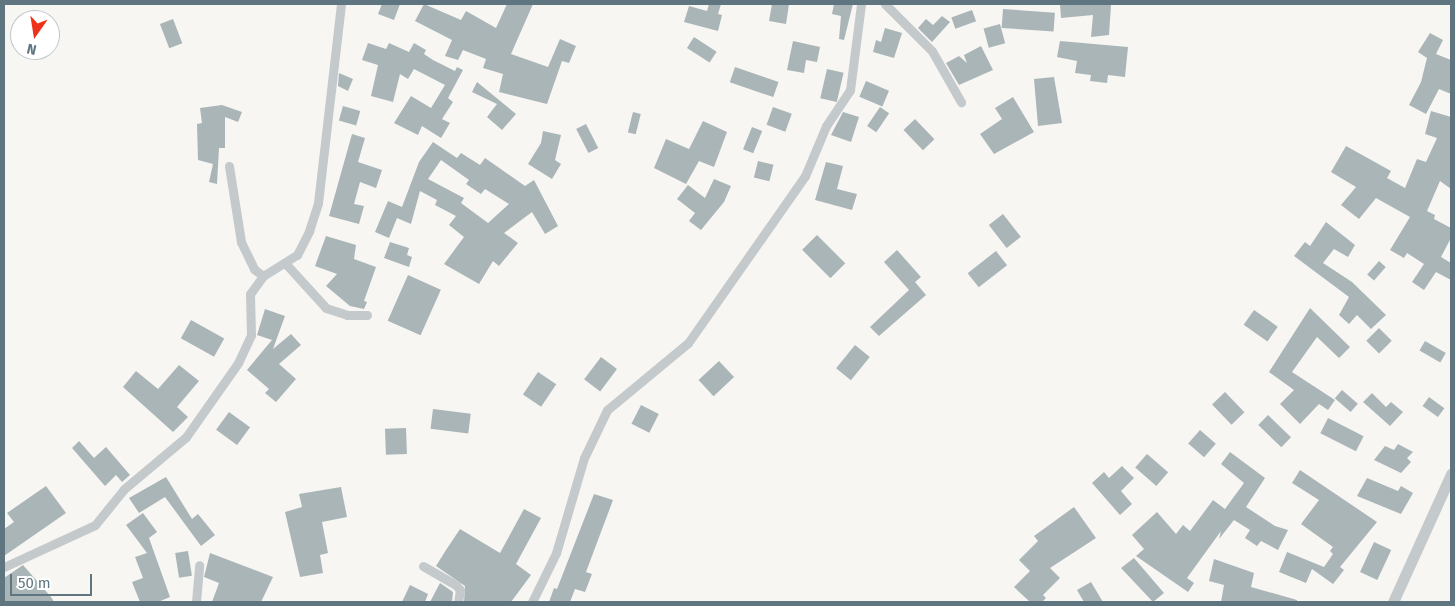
<!DOCTYPE html>
<style>
body{margin:0}
#map{position:relative;width:1455px;height:606px;overflow:hidden;background:#f7f6f3;font-family:"Fira Sans",sans-serif}
div>[style]{position:absolute}
.building>*{inset:0;background:#aab5b8;transform-origin:0 0}
.minor>*{height:9px;margin:-4.5px;padding:0 4.5px;transform-origin:4.5px;border-radius:4.5px;background:#c4c9cb}
.tertiary>*{height:11px;margin:-5.5px;padding:0 5.5px;transform-origin:5.5px;border-radius:5.5px;background:#c4c9cb}
span{translate:-50% -50%;white-space:nowrap;text-align:center;line-height:1.15;-webkit-text-stroke:5px #fff;paint-order:stroke}
.frame{position:absolute;inset:0;border:5px solid #5f7680;pointer-events:none}
.north{position:absolute;left:10px;top:10px;width:50px;height:50px;box-sizing:border-box;background:#fff;border:1px solid #bfc8cc;border-radius:50%;rotate:193deg;font-size:14px;font-weight:700;line-height:20px;text-align:center;color:#5f7680}
.north::after{content:'';display:block;margin:auto;width:18px;height:22px;background:#f03119;clip-path:polygon(50% 0,100% 100%,50% 72%,0 100%)}
.scale{position:absolute;left:10px;top:574px;width:82px;height:22px;box-sizing:border-box;border:2px solid #5f7680;border-top:0;padding-left:6px;font-size:15px;line-height:18px;white-space:nowrap;color:#5f7680;-webkit-text-stroke:4px #fff;paint-order:stroke}
</style>
<div id="map">
<div class="building">
<i style="clip-path:polygon(382px 4px,400px 4px,394px 20px,378px 14px)"></i>
<i style="clip-path:polygon(424px 4px,461px 20px,466px 11px,496px 28px,507px 4px,533px 4px,511px 54px,548px 67px,560px 39px,576px 46px,569px 63px,562px 61px,547px 104px,499px 92px,503px 74px,483px 68px,486px 59px,463px 50px,458px 60px,445px 56px,452px 40px,415px 21px)"></i>
<i style="clip-path:polygon(709px 4px,721px 4px,718px 14px,722px 15px,718px 31px,684px 22px,689px 6px,707px 11px)"></i>
<i style="clip-path:polygon(772px 4px,789px 4px,786px 24px,769px 21px)"></i>
<i style="clip-path:polygon(834px 4px,853px 4px,844px 40px,839px 39px,841px 16px,832px 14px)"></i>
<i style="clip-path:polygon(1060px 4px,1111px 5px,1109px 35px,1091px 37px,1093px 15px,1061px 18px)"></i>
<i style="left:1003px;top:9px;width:52px;height:19px;rotate:4deg"></i>
<i style="left:972px;top:10px;width:12px;height:22px;rotate:70deg"></i>
<i style="clip-path:polygon(942px 16px,950px 22px,932px 42px,918px 28px,926px 19px,933px 25px)"></i>
<i style="left:173px;top:19px;width:26px;height:14px;rotate:69deg"></i>
<i style="left:1000px;top:24px;width:20px;height:17px;rotate:75deg"></i>
<i style="clip-path:polygon(885px 28px,902px 33px,894px 58px,873px 52px,876px 40px,881px 42px)"></i>
<i style="clip-path:polygon(1430px 33px,1443px 40px,1436px 54px,1451px 60px,1451px 94px,1439px 89px,1426px 114px,1409px 105px,1421px 82px,1427px 58px,1418px 52px)"></i>
<i style="left:694px;top:37px;width:27px;height:13px;rotate:33deg"></i>
<i style="clip-path:polygon(793px 41px,820px 47px,817px 62px,806px 60px,804px 73px,787px 70px)"></i>
<i style="clip-path:polygon(1060px 41px,1128px 47px,1125px 77px,1108px 75px,1107px 83px,1090px 81px,1091px 75px,1075px 73px,1077px 61px,1057px 57px)"></i>
<i style="clip-path:polygon(368px 43px,386px 49px,389px 43px,409px 52px,414px 43px,426px 50px,424px 54px,433px 60px,455px 71px,457px 67px,463px 70px,448px 98px,453px 102px,442px 119px,450px 123px,441px 138px,422px 126px,418px 135px,394px 123px,411px 96px,431px 108px,445px 85px,414px 69px,408px 79px,400px 74px,393px 102px,371px 96px,378px 65px,362px 60px)"></i>
<i style="clip-path:polygon(981px 46px,993px 70px,959px 85px,946px 63px,959px 56px,967px 63px,964px 55px)"></i>
<i style="left:735px;top:67px;width:46px;height:16px;rotate:19deg"></i>
<i style="left:827px;top:69px;width:17px;height:30px;rotate:13deg"></i>
<i style="clip-path:polygon(339px 73px,353px 79px,348px 91px,338px 86px)"></i>
<i style="clip-path:polygon(1054px 77px,1062px 123px,1038px 126px,1034px 79px)"></i>
<i style="left:866px;top:81px;width:25px;height:17px;rotate:23deg"></i>
<i style="clip-path:polygon(477px 82px,516px 114px,502px 130px,487px 117px,497px 104px,472px 92px)"></i>
<i style="clip-path:polygon(1013px 97px,1034px 132px,994px 154px,980px 134px,1002px 119px,995px 108px)"></i>
<i style="clip-path:polygon(222px 105px,242px 112px,238px 122px,225px 117px,225px 148px,219px 148px,217px 184px,209px 182px,213px 164px,198px 160px,197px 124px,202px 123px,200px 108px)"></i>
<i style="left:343px;top:106px;width:18px;height:15px;rotate:16deg"></i>
<i style="left:773px;top:107px;width:20px;height:19px;rotate:20deg"></i>
<i style="left:880px;top:107px;width:11px;height:23px;rotate:34deg"></i>
<i style="clip-path:polygon(1431px 111px,1451px 117px,1451px 189px,1440px 181px,1427px 211px,1435px 215px,1434px 219px,1451px 228px,1451px 238px,1441px 257px,1451px 263px,1451px 280px,1436px 272px,1424px 290px,1412px 282px,1424px 264px,1407px 253px,1404px 258px,1390px 250px,1410px 217px,1376px 198px,1359px 219px,1341px 205px,1356px 187px,1331px 172px,1346px 146px,1391px 171px,1387px 178px,1405px 188px,1417px 159px,1426px 162px,1437px 138px,1425px 134px)"></i>
<i style="left:633px;top:112px;width:8px;height:21px;rotate:14deg"></i>
<i style="clip-path:polygon(843px 112px,859px 117px,851px 142px,831px 135px)"></i>
<i style="left:915px;top:119px;width:28px;height:16px;rotate:46deg"></i>
<i style="clip-path:polygon(703px 121px,727px 132px,714px 167px,699px 161px,686px 184px,654px 168px,666px 139px,689px 149px)"></i>
<i style="left:586px;top:124px;width:27px;height:11px;rotate:63deg"></i>
<i style="left:752px;top:127px;width:11px;height:24px;rotate:22deg"></i>
<i style="clip-path:polygon(543px 131px,561px 135px,555px 160px,561px 164px,552px 179px,528px 164px,541px 143px)"></i>
<i style="clip-path:polygon(352px 134px,365px 138px,358px 162px,382px 170px,376px 188px,360px 182px,354px 204px,364px 206px,359px 224px,329px 216px)"></i>
<i style="clip-path:polygon(evenodd,433px 142px,457px 158px,461px 153px,480px 165px,485px 158px,525px 186px,534px 180px,558px 226px,545px 234px,532px 212px,504px 233px,518px 243px,499px 266px,493px 261px,479px 284px,444px 264px,464px 237px,449px 225px,456px 216px,435px 205px,437px 200px,420px 191px,411px 224px,397px 218px,389px 238px,375px 232px,388px 201px,402px 207px,419px 162px,433px 142px,441px 160px,469px 180px,466px 184px,481px 194px,485px 189px,509px 204px,488px 223px,461px 203px,464px 198px,428px 179px,441px 160px)"></i>
<i style="left:758px;top:161px;width:16px;height:17px;rotate:14deg"></i>
<i style="clip-path:polygon(826px 162px,843px 166px,837px 189px,857px 194px,852px 210px,815px 200px)"></i>
<i style="clip-path:polygon(714px 179px,731px 186px,724px 202px,701px 230px,689px 221px,695px 213px,677px 199px,688px 185px,705px 198px)"></i>
<i style="left:1003px;top:214px;width:29px;height:18px;rotate:52deg"></i>
<i style="clip-path:polygon(1326px 222px,1355px 245px,1348px 257px,1334px 249px,1323px 263px,1352px 282px,1386px 315px,1371px 329px,1357px 315px,1349px 324px,1339px 315px,1349px 297px,1294px 256px,1305px 242px,1310px 246px)"></i>
<i style="left:817px;top:235px;width:40px;height:21px;rotate:45deg"></i>
<i style="clip-path:polygon(326px 236px,356px 245px,354px 259px,376px 267px,364px 301px,367px 302px,364px 309px,350px 306px,326px 286px,337px 274px,315px 266px)"></i>
<i style="clip-path:polygon(390px 242px,409px 248px,407px 255px,412px 257px,409px 267px,384px 258px)"></i>
<i style="clip-path:polygon(897px 250px,921px 277px,915px 282px,926px 295px,879px 336px,870px 327px,909px 290px,884px 262px)"></i>
<i style="left:996px;top:251px;width:18px;height:36px;rotate:52deg"></i>
<i style="left:1379px;top:261px;width:9px;height:18px;rotate:41deg"></i>
<i style="left:408px;top:275px;width:36px;height:50px;rotate:24deg"></i>
<i style="clip-path:polygon(1310px 308px,1350px 347px,1339px 358px,1317px 337px,1292px 372px,1335px 400px,1328px 410px,1319px 404px,1300px 424px,1280px 404px,1294px 390px,1269px 372px)"></i>
<i style="clip-path:polygon(265px 309px,285px 316px,273px 349px,291px 334px,301px 345px,279px 364px,296px 379px,276px 402px,265px 393px,269px 389px,247px 370px,272px 340px,257px 335px)"></i>
<i style="left:1254px;top:310px;width:29px;height:18px;rotate:35deg"></i>
<i style="left:191px;top:320px;width:38px;height:21px;rotate:29deg"></i>
<i style="left:1379px;top:328px;width:18px;height:18px;rotate:45deg"></i>
<i style="left:1425px;top:341px;width:24px;height:11px;rotate:30deg"></i>
<i style="left:855px;top:345px;width:19px;height:30px;rotate:39deg"></i>
<i style="left:601px;top:357px;width:20px;height:28px;rotate:37deg"></i>
<i style="left:719px;top:361px;width:22px;height:28px;rotate:47deg"></i>
<i style="clip-path:polygon(179px 365px,199px 381px,177px 407px,188px 417px,173px 432px,123px 387px,136px 371px,158px 389px)"></i>
<i style="left:538px;top:372px;width:22px;height:27px;rotate:34deg"></i>
<i style="left:1342px;top:390px;width:21px;height:11px;rotate:41deg"></i>
<i style="left:1225px;top:392px;width:28px;height:18px;rotate:46deg"></i>
<i style="clip-path:polygon(1372px 393px,1386px 407px,1391px 402px,1403px 412px,1390px 426px,1363px 402px)"></i>
<i style="left:1429px;top:397px;width:19px;height:11px;rotate:36deg"></i>
<i style="left:641px;top:405px;width:20px;height:21px;rotate:27deg"></i>
<i style="left:433px;top:409px;width:38px;height:20px;rotate:7deg"></i>
<i style="left:229px;top:412px;width:26px;height:22px;rotate:36deg"></i>
<i style="left:1268px;top:415px;width:32px;height:14px;rotate:44deg"></i>
<i style="left:1328px;top:418px;width:40px;height:17px;rotate:27deg"></i>
<i style="left:406px;top:428px;width:26px;height:21px;rotate:88deg"></i>
<i style="left:1200px;top:430px;width:21px;height:18px;rotate:41deg"></i>
<i style="clip-path:polygon(79px 441px,94px 458px,106px 447px,130px 475px,122px 482px,116px 475px,105px 486px,72px 448px)"></i>
<i style="clip-path:polygon(1398px 444px,1413px 452px,1407px 458px,1411px 462px,1401px 473px,1374px 460px,1385px 446px,1394px 450px)"></i>
<i style="clip-path:polygon(1230px 452px,1265px 478px,1246px 507px,1275px 526px,1288px 530px,1278px 550px,1261px 541px,1257px 546px,1245px 538px,1250px 530px,1234px 520px,1219px 539px,1221px 531px,1187px 578px,1194px 583px,1188px 592px,1136px 556px,1144px 549px,1132px 535px,1157px 512px,1176px 534px,1183px 525px,1190px 531px,1213px 500px,1225px 509px,1244px 483px,1221px 464px)"></i>
<i style="left:1147px;top:454px;width:28px;height:18px;rotate:41deg"></i>
<i style="clip-path:polygon(1122px 466px,1134px 478px,1121px 491px,1132px 504px,1120px 515px,1092px 483px,1104px 472px,1109px 478px)"></i>
<i style="clip-path:polygon(1300px 470px,1377px 522px,1340px 567px,1344px 570px,1333px 584px,1312px 569px,1306px 583px,1279px 572px,1287px 552px,1324px 567px,1333px 554px,1330px 551px,1333px 547px,1301px 524px,1319px 500px,1292px 483px)"></i>
<i style="clip-path:polygon(166px 477px,192px 519px,198px 514px,215px 535px,201px 546px,165px 497px,139px 513px,129px 498px)"></i>
<i style="clip-path:polygon(1367px 478px,1398px 491px,1401px 486px,1413px 493px,1401px 514px,1357px 496px)"></i>
<i style="clip-path:polygon(46px 486px,66px 513px,4px 556px,4px 529px,14px 522px,7px 513px)"></i>
<i style="clip-path:polygon(341px 487px,347px 517px,322px 522px,328px 553px,320px 555px,323px 573px,300px 577px,285px 512px,302px 507px,299px 494px)"></i>
<i style="clip-path:polygon(594px 494px,613px 500px,586px 572px,592px 574px,585px 592px,575px 589px,570px 602px,549px 602px,554px 588px,557px 589px)"></i>
<i style="clip-path:polygon(1074px 507px,1096px 538px,1050px 568px,1060px 578px,1043px 595px,1046px 598px,1042px 602px,1030px 602px,1014px 587px,1030px 571px,1019px 560px,1038px 541px,1034px 536px)"></i>
<i style="clip-path:polygon(524px 509px,541px 518px,516px 564px,531px 575px,511px 602px,464px 602px,465px 586px,436px 566px,446px 550px,460px 529px,500px 553px)"></i>
<i style="clip-path:polygon(143px 513px,157px 532px,149px 538px,170px 597px,158px 602px,140px 602px,132px 582px,143px 578px,135px 557px,147px 553px,126px 525px)"></i>
<i style="left:1374px;top:542px;width:19px;height:33px;rotate:25deg"></i>
<i style="left:188px;top:551px;width:25px;height:13px;rotate:81deg"></i>
<i style="clip-path:polygon(210px 553px,273px 577px,261px 602px,212px 602px,219px 583px,204px 577px)"></i>
<i style="clip-path:polygon(1134px 558px,1164px 593px,1153px 602px,1121px 568px)"></i>
<i style="clip-path:polygon(1214px 559px,1254px 573px,1251px 587px,1297px 600px,1297px 602px,1221px 602px,1224px 585px,1209px 581px)"></i>
<i style="clip-path:polygon(23px 565px,51px 597px,54px 602px,4px 602px,4px 578px)"></i>
<i style="clip-path:polygon(1091px 582px,1103px 602px,1084px 602px,1077px 590px)"></i>
<i style="clip-path:polygon(440px 583px,453px 592px,452px 602px,430px 602px)"></i>
<i style="clip-path:polygon(410px 585px,428px 594px,425px 602px,402px 602px)"></i>
</div>
<div class="minor">
<i style="left:885px;top:4px;width:66px;rotate:45deg"></i>
<i style="left:932px;top:51px;width:59px;rotate:60.4deg"></i>
<i style="left:229px;top:166px;width:77px;rotate:81deg"></i>
<i style="left:241px;top:242px;width:30px;rotate:64deg"></i>
<i style="left:254px;top:269px;width:11px;rotate:38deg"></i>
<i style="left:286px;top:264px;width:59px;rotate:47.7deg"></i>
<i style="left:326px;top:308px;width:22px;rotate:18deg"></i>
<i style="left:347px;top:315px;width:20px"></i>
<i style="left:423px;top:566px;width:38px;rotate:30deg"></i>
<i style="left:456px;top:585px;width:6px;rotate:51deg"></i>
<i style="left:460px;top:590px;width:12px;rotate:99deg"></i>
<i style="left:4px;top:567px;width:100px;rotate:-24.8deg"></i>
<i style="left:95px;top:525px;width:46px;rotate:-51.1deg"></i>
<i style="left:124px;top:489px;width:81px;rotate:-40deg"></i>
<i style="left:186px;top:437px;width:90px;rotate:-54.9deg"></i>
<i style="left:238px;top:363px;width:31px;rotate:-65deg"></i>
<i style="left:251px;top:335px;width:41px;rotate:-91.4deg"></i>
<i style="left:250px;top:294px;width:22px;rotate:-54deg"></i>
<i style="left:263px;top:276px;width:40px;rotate:-32deg"></i>
<i style="left:297px;top:255px;width:27px;rotate:-63deg"></i>
<i style="left:309px;top:231px;width:29px;rotate:-72deg"></i>
<i style="left:318px;top:203px;width:200px;rotate:-83.4deg"></i>
<i style="left:196px;top:602px;width:37px;rotate:-85deg"></i>
<i style="left:532px;top:602px;width:55px;rotate:-63.9deg"></i>
<i style="left:556px;top:553px;width:99px;rotate:-73.6deg"></i>
<i style="left:584px;top:458px;width:53px;rotate:-64.4deg"></i>
<i style="left:607px;top:410px;width:105px;rotate:-39.6deg"></i>
<i style="left:688px;top:343px;width:204px;rotate:-55deg"></i>
<i style="left:805px;top:176px;width:54px;rotate:-67.2deg"></i>
<i style="left:826px;top:126px;width:43px;rotate:-56.3deg"></i>
<i style="left:850px;top:90px;width:87px;rotate:-82.7deg"></i>
</div>
<div class="tertiary">
<i style="left:1393px;top:602px;width:141px;rotate:-65.6deg"></i>
</div>
<div class="frame"></div>
<div class="north">N</div>
<div class="scale">50 m</div>
</div>
